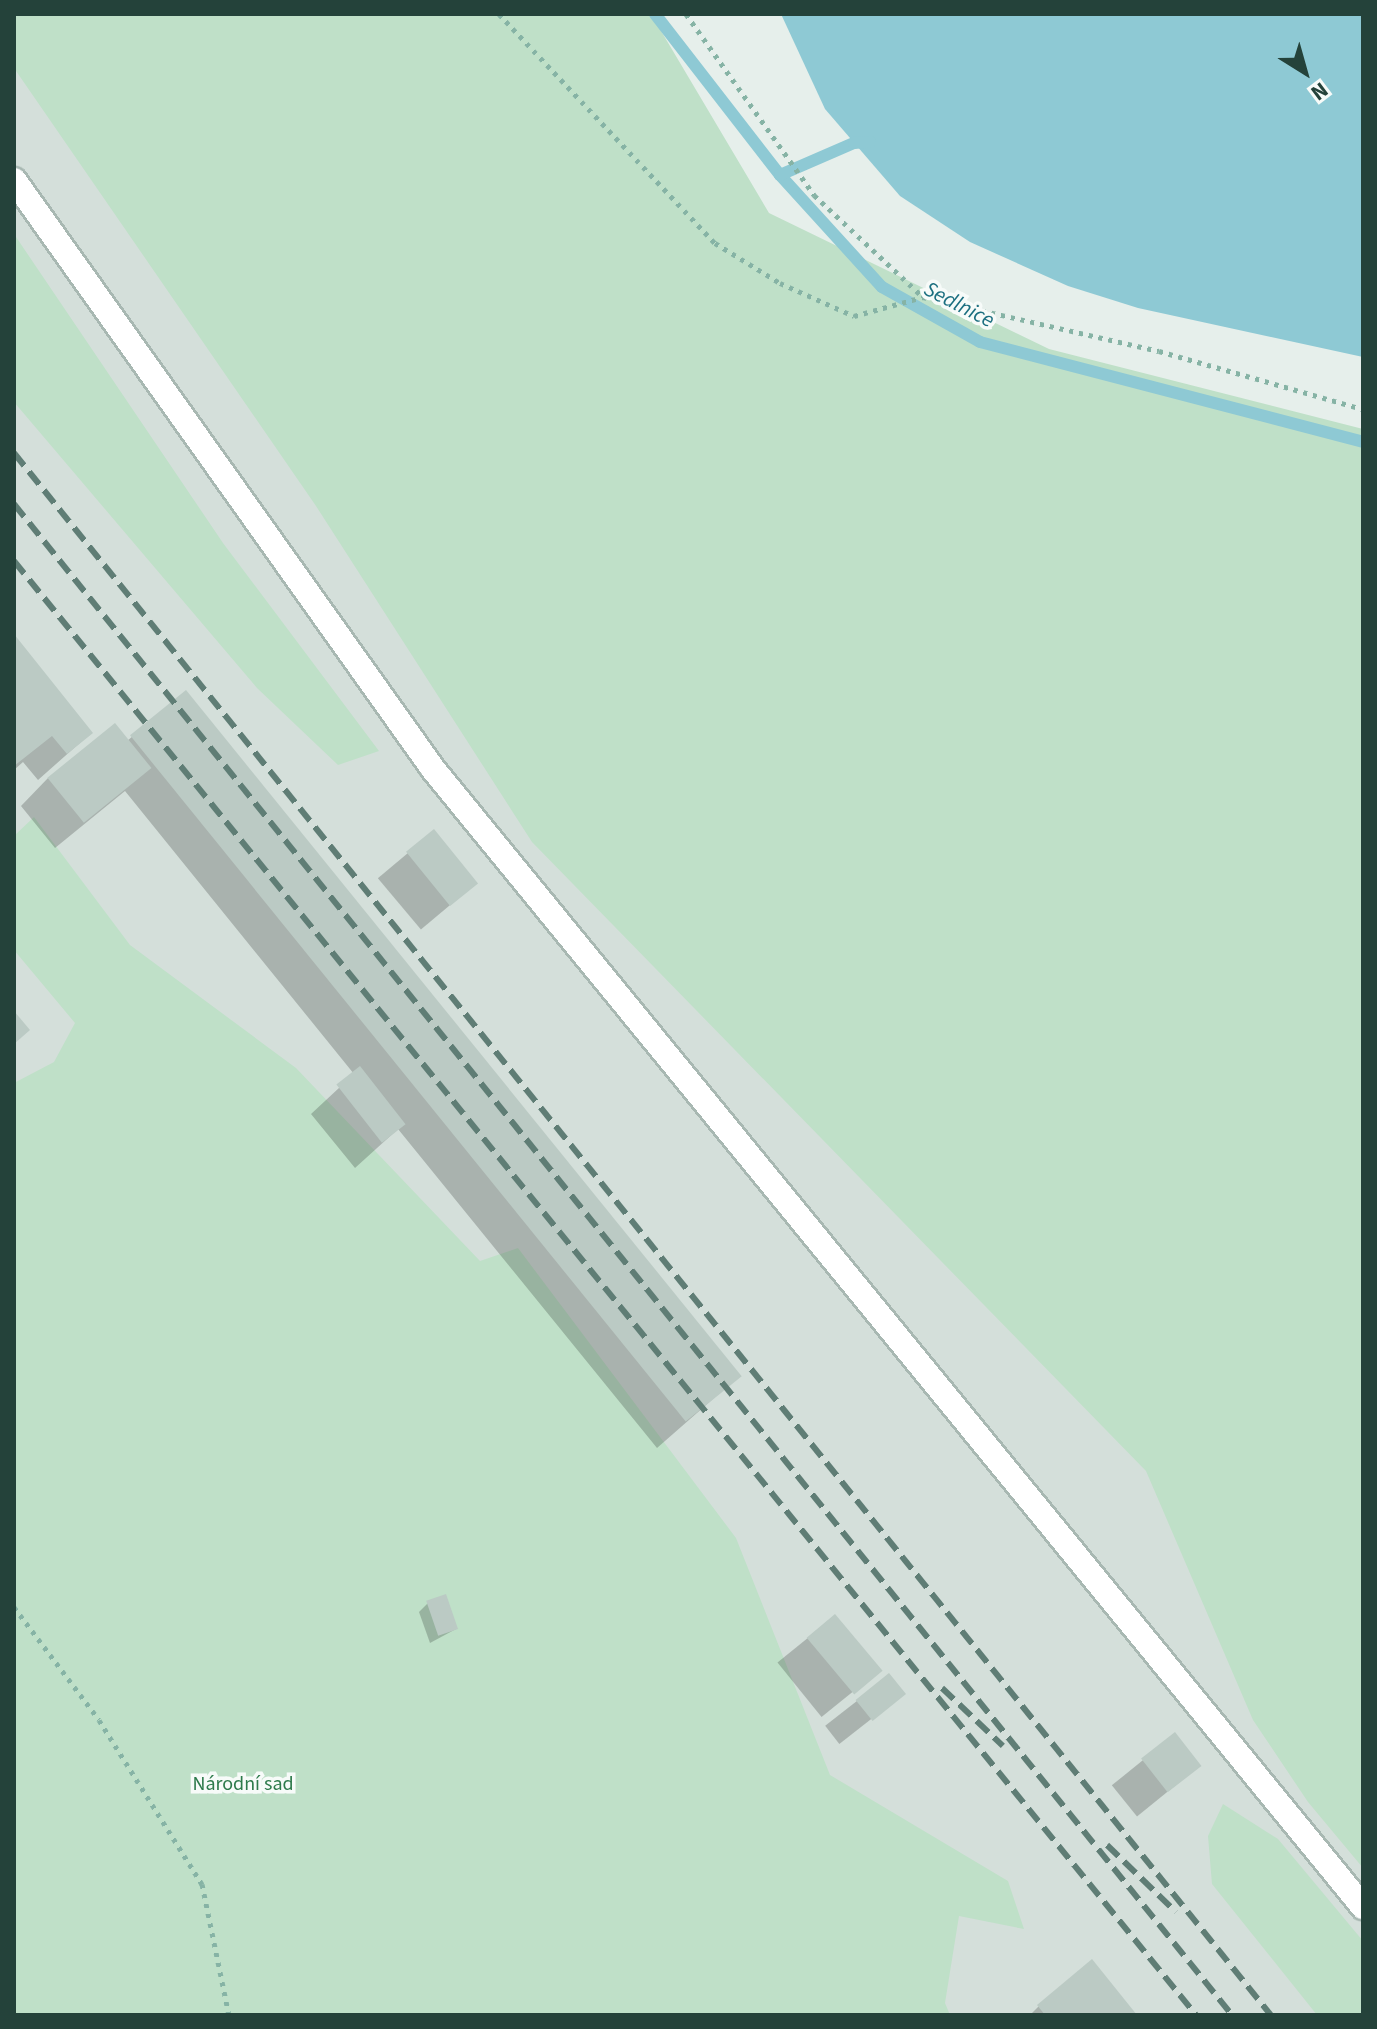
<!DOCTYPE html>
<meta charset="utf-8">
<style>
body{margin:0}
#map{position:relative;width:1377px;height:2029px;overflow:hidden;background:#e6efeb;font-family:"Source Sans 3",sans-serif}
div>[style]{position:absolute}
.built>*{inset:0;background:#d4dfda}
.green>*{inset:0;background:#bfe0c8}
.water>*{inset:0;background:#8ec9d4}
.shadow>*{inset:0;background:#0003;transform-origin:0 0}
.stream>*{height:12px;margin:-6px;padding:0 6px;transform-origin:6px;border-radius:6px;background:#8ec9d4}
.building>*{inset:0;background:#bbcac4;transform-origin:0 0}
.path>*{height:5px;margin-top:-2.5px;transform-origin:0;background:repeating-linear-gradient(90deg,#86b3a5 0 4px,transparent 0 10px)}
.roads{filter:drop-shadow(2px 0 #a8b8b2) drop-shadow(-2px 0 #a8b8b2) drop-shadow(0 2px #a8b8b2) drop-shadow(0 -2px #a8b8b2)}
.minor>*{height:24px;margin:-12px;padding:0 12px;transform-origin:12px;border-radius:12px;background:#fff}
.rail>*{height:6px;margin-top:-3px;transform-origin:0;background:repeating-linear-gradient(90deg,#5f7d75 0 16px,transparent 0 24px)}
span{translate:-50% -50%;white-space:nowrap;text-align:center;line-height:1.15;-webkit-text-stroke:7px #f7fbf9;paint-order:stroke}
.park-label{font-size:20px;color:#2d7a4b}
.water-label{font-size:22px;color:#1c6f80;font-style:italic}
.frame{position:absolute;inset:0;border:16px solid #24423a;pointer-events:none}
.north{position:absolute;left:1265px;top:32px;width:80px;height:80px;-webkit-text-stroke:6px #f7fbf9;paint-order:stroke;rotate:143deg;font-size:22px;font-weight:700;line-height:32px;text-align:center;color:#24423a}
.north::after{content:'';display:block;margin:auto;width:28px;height:36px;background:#24423a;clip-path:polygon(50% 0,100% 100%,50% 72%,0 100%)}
</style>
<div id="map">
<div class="built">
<i style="clip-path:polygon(14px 14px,1363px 1445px,1363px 2015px,685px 2015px,14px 1176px)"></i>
</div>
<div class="green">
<i style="clip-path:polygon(14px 14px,651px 14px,769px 213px,1049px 349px,1363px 429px,1363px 1868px,1308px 1802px,1253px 1720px,1146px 1471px,532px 842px,316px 506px,14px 68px)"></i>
<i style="clip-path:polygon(14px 234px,223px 543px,379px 751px,338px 765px,257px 688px,14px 402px)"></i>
<i style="clip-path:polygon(34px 817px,130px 945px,296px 1068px,480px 1261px,518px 1248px,736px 1538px,830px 1775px,1008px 1881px,1024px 1929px,959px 1916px,945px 2003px,950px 2015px,14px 2015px,14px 1083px,54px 1062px,75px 1023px,14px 950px,14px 836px)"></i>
<i style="clip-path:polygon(1223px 1804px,1278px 1839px,1363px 1941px,1363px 2015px,1317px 2015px,1212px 1884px,1208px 1836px)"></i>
</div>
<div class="water">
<i style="clip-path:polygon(781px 14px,1363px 14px,1363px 357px,1138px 308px,1068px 286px,970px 242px,900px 196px,825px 109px)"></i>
</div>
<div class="shadow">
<i style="clip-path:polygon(14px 637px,91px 733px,38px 780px,23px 762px,14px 770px)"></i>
<i style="clip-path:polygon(185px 693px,738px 1377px,657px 1448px,398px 1129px,355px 1168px,311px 1114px,354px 1074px,125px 791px,55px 848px,21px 806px,48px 778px,127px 741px)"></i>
<i style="left:433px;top:832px;width:67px;height:72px;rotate:50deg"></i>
<i style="clip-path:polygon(428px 1603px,456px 1629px,430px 1643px,419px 1612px)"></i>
<i style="left:835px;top:1616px;width:70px;height:74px;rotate:51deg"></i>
<i style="left:889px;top:1676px;width:23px;height:81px;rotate:52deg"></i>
<i style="left:1174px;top:1735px;width:40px;height:80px;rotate:51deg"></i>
<i style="clip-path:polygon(1092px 1962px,1135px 2015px,1030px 2015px,1038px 2007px)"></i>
</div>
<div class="stream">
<i style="left:655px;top:14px;width:204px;rotate:52.2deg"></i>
<i style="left:780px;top:175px;width:151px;rotate:47.7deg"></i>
<i style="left:882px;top:287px;width:112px;rotate:29.3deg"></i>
<i style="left:980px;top:342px;width:396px;rotate:14.6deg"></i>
<i style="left:780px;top:175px;width:81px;rotate:-23.4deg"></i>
<i style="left:854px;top:143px;width:16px;rotate:-4deg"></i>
</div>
<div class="building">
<i style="clip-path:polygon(14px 634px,93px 733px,67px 754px,52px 736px,14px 766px)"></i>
<i style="left:186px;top:690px;width:883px;height:72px;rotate:51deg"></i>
<i style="left:115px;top:723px;width:58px;height:87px;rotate:51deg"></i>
<i style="left:434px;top:829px;width:70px;height:36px;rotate:51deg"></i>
<i style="clip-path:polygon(14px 1011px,30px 1030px,14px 1044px)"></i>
<i style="left:360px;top:1066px;width:74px;height:30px;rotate:52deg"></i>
<i style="left:446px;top:1594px;width:37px;height:21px;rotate:71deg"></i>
<i style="left:835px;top:1614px;width:74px;height:37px;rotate:50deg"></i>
<i style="left:889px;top:1673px;width:27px;height:43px;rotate:51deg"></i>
<i style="left:1175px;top:1732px;width:43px;height:43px;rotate:52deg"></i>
<i style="clip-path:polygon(1092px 1959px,1137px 2015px,1045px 2015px,1037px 2005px)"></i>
</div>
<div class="path">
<i style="left:499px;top:14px;width:315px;rotate:46.7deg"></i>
<i style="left:715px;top:243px;width:76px;rotate:31.6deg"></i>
<i style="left:780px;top:283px;width:81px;rotate:24deg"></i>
<i style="left:854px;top:316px;width:72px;rotate:-15.4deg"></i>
<i style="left:686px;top:14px;width:222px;rotate:54.7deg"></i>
<i style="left:814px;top:195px;width:149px;rotate:43.1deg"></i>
<i style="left:923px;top:297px;width:242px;rotate:12.9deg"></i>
<i style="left:1159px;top:351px;width:212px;rotate:15.9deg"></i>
<i style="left:14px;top:1607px;width:141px;rotate:53deg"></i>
<i style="left:99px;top:1720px;width:194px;rotate:57.9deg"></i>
<i style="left:202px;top:1884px;width:134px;rotate:78.4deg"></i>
</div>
<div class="roads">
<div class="minor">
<i style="left:14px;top:180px;width:723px;rotate:54.57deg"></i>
<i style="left:433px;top:769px;width:1470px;rotate:50.74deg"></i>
</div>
</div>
<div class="rail">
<i style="left:14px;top:453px;width:2005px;rotate:51.18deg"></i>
<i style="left:14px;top:504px;width:1941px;rotate:51.13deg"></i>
<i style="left:14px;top:561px;width:1874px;rotate:50.89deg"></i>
<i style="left:942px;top:1688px;width:84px;rotate:43.6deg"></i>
<i style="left:1107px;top:1845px;width:96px;rotate:44.2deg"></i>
</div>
<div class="park-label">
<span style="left:243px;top:1784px">Národní sad</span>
</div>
<div class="water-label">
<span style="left:959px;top:305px;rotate:27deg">Sedlnice</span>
</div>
<div class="frame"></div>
<div class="north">N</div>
</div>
